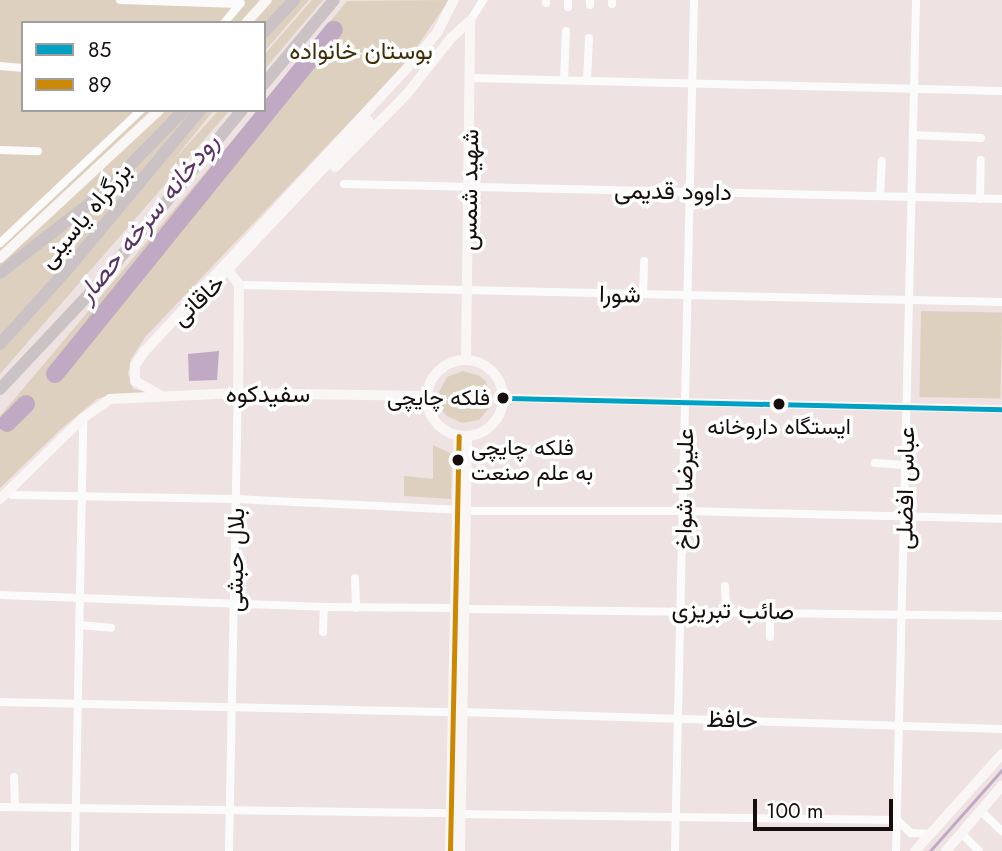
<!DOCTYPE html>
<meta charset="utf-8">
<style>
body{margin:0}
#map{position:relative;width:1002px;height:851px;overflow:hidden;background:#eee2e2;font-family:Jost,Vazirmatn,sans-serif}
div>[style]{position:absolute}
.green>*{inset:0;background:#ded0be;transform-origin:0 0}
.water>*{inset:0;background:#c0a9c2}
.stream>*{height:2.5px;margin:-1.25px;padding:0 1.25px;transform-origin:1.25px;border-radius:1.25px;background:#c0a9c2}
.river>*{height:18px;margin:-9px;padding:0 9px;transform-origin:9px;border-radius:9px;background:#c0a9c2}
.minor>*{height:8px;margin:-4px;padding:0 4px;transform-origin:4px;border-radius:4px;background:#fcfbfb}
.secondary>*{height:10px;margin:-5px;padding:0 5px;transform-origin:5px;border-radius:5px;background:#faf6f6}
.secondary>.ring{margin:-5px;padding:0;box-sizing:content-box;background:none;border:10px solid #faf6f6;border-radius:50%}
.trunk>*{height:12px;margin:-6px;padding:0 6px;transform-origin:6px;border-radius:6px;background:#cac2c4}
.bus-1>*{height:5px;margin:-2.5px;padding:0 2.5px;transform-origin:2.5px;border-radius:2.5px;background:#01a1c4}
.bus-2>*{height:5px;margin:-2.5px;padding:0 2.5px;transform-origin:2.5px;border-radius:2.5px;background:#ca8803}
.dots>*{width:19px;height:19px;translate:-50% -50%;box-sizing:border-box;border:4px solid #fff;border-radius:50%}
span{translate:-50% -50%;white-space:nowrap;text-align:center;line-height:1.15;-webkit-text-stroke:7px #fff;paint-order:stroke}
.bus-label{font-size:22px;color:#150e0d}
.right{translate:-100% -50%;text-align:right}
.left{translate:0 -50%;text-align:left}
.park-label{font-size:24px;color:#3e2f0b}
.street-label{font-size:24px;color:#150e0d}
.water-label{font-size:26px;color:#593363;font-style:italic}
.legend{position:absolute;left:21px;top:21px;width:245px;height:91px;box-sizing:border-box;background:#fff;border:2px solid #a19f9e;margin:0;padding:9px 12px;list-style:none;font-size:21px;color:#150e0d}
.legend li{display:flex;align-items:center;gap:14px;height:35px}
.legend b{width:35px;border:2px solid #a19f9e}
.scale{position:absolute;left:753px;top:799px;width:140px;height:32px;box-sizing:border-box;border:4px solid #150e0d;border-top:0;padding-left:9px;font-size:21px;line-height:24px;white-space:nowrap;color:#150e0d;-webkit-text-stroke:5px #fff;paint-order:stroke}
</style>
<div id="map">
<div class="green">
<i style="clip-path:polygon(0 0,309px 0,264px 52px,264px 23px,23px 23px,23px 110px,214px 110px,172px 162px,219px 110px,230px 110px,0 374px)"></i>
<i style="clip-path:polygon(312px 0,323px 0,264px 70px,264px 55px)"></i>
<i style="clip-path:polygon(449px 0,405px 64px,146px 336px,131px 359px,128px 374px,133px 389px,149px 392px,113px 394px,97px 399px,61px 429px,0 488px,0 416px,258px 110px,264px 110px,264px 102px,347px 1px)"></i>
<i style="left:921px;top:311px;width:81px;height:86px;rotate:1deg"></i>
<i style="clip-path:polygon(463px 371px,480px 376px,486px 382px,491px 398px,490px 407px,479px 420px,462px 423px,447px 416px,441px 409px,439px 392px,447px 377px)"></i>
<i style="clip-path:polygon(433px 445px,452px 454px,451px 499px,404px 496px,404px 476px,433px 479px)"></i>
</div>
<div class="water">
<i style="clip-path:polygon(219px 351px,217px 380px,189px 381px,188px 354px)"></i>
</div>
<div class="stream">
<i style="left:930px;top:851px;width:108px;rotate:-48.4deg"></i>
</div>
<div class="river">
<i style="left:55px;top:374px;width:443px;rotate:-51deg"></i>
<i style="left:7px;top:423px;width:27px;rotate:-45deg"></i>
</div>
<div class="minor">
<i style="left:120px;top:0;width:120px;rotate:1.9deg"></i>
<i style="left:546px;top:3px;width:3px;rotate:-90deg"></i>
<i style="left:612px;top:4px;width:4px;rotate:-90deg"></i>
<i style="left:590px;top:5px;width:5px;rotate:-90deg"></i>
<i style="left:568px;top:7px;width:7px;rotate:-90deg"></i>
<i style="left:470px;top:21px;width:25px;rotate:-58deg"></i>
<i style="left:224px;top:23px;width:26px;rotate:-50deg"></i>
<i style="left:0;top:66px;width:23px;rotate:5deg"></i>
<i style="left:471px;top:78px;width:531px;rotate:1.4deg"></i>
<i style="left:564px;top:80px;width:49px;rotate:-87.7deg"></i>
<i style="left:587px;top:81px;width:43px;rotate:-87.3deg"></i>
<i style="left:913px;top:135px;width:68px;rotate:2.5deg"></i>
<i style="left:0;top:150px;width:38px;rotate:2deg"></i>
<i style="left:344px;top:184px;width:658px;rotate:1.31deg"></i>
<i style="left:880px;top:196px;width:35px;rotate:-87deg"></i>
<i style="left:980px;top:199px;width:39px;rotate:-89deg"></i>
<i style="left:0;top:243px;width:194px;rotate:-43.3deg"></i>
<i style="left:239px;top:285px;width:763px;rotate:1.28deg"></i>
<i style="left:643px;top:294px;width:33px;rotate:-88deg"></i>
<i style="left:503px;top:398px;width:499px;rotate:1.3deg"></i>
<i style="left:875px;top:463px;width:30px;rotate:4deg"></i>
<i style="left:12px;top:495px;width:224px;rotate:1deg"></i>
<i style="left:236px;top:499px;width:221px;rotate:2.8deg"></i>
<i style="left:465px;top:511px;width:219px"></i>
<i style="left:684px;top:511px;width:318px;rotate:1.4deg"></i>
<i style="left:355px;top:578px;width:30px;rotate:88deg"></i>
<i style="left:725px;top:586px;width:24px;rotate:88deg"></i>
<i style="left:0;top:595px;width:324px;rotate:2.1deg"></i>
<i style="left:324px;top:607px;width:132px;rotate:0.4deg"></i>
<i style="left:465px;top:609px;width:537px;rotate:0.75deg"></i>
<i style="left:79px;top:625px;width:32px;rotate:5deg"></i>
<i style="left:323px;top:632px;width:25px;rotate:-88deg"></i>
<i style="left:770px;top:637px;width:26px;rotate:-90deg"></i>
<i style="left:0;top:702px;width:453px;rotate:1.3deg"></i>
<i style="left:463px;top:712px;width:539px;rotate:1.81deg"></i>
<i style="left:14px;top:777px;width:30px;rotate:88deg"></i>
<i style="left:0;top:807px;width:451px;rotate:0.8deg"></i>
<i style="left:981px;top:811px;width:29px;rotate:44deg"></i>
<i style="left:461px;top:814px;width:436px;rotate:0.8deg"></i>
<i style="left:897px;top:820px;width:19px;rotate:43deg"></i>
<i style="left:911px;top:833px;width:20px;rotate:3deg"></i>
<i style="left:961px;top:833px;width:25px;rotate:45deg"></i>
<i style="left:75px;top:851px;width:433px;rotate:-88.9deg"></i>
<i style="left:229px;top:851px;width:458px;rotate:-88.9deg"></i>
<i style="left:675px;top:851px;width:851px;rotate:-88.72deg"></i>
<i style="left:896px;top:851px;width:851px;rotate:-88.65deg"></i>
</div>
<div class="secondary">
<i style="left:246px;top:23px;width:31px;rotate:-48deg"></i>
<i style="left:335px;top:167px;width:101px;rotate:-45.4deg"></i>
<i style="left:406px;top:95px;width:74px;rotate:-51.6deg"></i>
<i style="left:452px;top:37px;width:24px;rotate:-42deg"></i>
<i style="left:0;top:258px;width:217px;rotate:-42.9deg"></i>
<i style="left:229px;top:271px;width:17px;rotate:54deg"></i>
<i style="left:239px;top:285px;width:108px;rotate:90.5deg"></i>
<i style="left:180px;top:320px;width:274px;rotate:-46.6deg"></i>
<i style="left:466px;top:360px;width:339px;rotate:-89.3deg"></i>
<i class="ring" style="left:427px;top:360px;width:66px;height:66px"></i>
<i style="left:162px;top:396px;width:31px;rotate:-151deg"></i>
<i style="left:135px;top:381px;width:16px;rotate:-90deg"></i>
<i style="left:135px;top:365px;width:16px;rotate:-55deg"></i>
<i style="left:144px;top:352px;width:403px;rotate:-47.2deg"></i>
<i style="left:418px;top:56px;width:32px;rotate:-51deg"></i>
<i style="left:438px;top:31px;width:35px;rotate:-63deg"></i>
<i style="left:0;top:499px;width:116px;rotate:-44.3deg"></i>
<i style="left:83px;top:418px;width:33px;rotate:-35deg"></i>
<i style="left:110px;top:399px;width:128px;rotate:-2.7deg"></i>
<i style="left:238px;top:393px;width:189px;rotate:0.9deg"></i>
<i style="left:450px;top:851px;width:415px;rotate:-88.8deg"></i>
<i style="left:460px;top:851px;width:415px;rotate:-89deg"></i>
<i style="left:915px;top:851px;width:130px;rotate:-48.1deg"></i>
<i style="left:946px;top:851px;width:86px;rotate:-49.3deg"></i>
</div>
<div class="trunk">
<i style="left:264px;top:32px;width:44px;rotate:-46.8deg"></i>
<i style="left:264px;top:84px;width:109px;rotate:-50.2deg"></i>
<i style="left:0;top:273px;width:130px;rotate:-37.8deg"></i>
<i style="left:103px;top:193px;width:116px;rotate:-45.7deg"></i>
<i style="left:0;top:344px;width:98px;rotate:-47.9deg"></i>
<i style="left:66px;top:271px;width:209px;rotate:-50.2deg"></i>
<i style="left:0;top:389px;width:137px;rotate:-46.8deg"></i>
<i style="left:94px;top:289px;width:232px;rotate:-50.4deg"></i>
</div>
<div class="bus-1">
<i style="left:503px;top:398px;width:499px;rotate:1.3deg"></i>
</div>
<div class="bus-2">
<i style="left:450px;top:851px;width:415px;rotate:-88.8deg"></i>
</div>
<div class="dots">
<i style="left:503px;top:398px;background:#150e0d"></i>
<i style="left:779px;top:404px;background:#150e0d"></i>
<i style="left:458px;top:460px;background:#150e0d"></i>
</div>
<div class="bus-label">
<span class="right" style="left:490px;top:398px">فلکه چایچی</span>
<span style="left:779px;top:427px">ایستگاه داروخانه</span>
<span class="left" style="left:471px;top:460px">فلکه چایچی<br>به علم صنعت</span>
</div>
<div class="park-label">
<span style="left:361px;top:51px">بوستان خانواده</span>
</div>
<div class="street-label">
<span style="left:469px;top:190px;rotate:-89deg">شهید شمس</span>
<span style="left:673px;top:191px;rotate:1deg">داوود قدیمی</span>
<span style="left:85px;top:215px;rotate:-50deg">بزرگراه یاسینی</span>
<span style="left:620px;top:294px;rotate:1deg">شورا</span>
<span style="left:198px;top:300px;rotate:-43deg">خاقانی</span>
<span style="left:268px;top:394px">سفیدکوه</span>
<span style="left:905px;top:488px;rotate:-89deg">عباس افضلی</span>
<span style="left:684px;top:489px;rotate:-89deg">علیرضا شواخ</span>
<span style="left:235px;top:560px;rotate:-89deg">بلال حبشی</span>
<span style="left:733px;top:610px;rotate:1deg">صائب تبریزی</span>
<span style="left:732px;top:719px;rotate:1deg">حافظ</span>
</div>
<div class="water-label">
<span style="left:148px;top:218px;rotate:-51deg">رودخانه سرخه حصار</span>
</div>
<ul class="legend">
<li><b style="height:9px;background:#01a1c4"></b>85</li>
<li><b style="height:9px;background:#ca8803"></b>89</li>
</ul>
<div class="scale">100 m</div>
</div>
